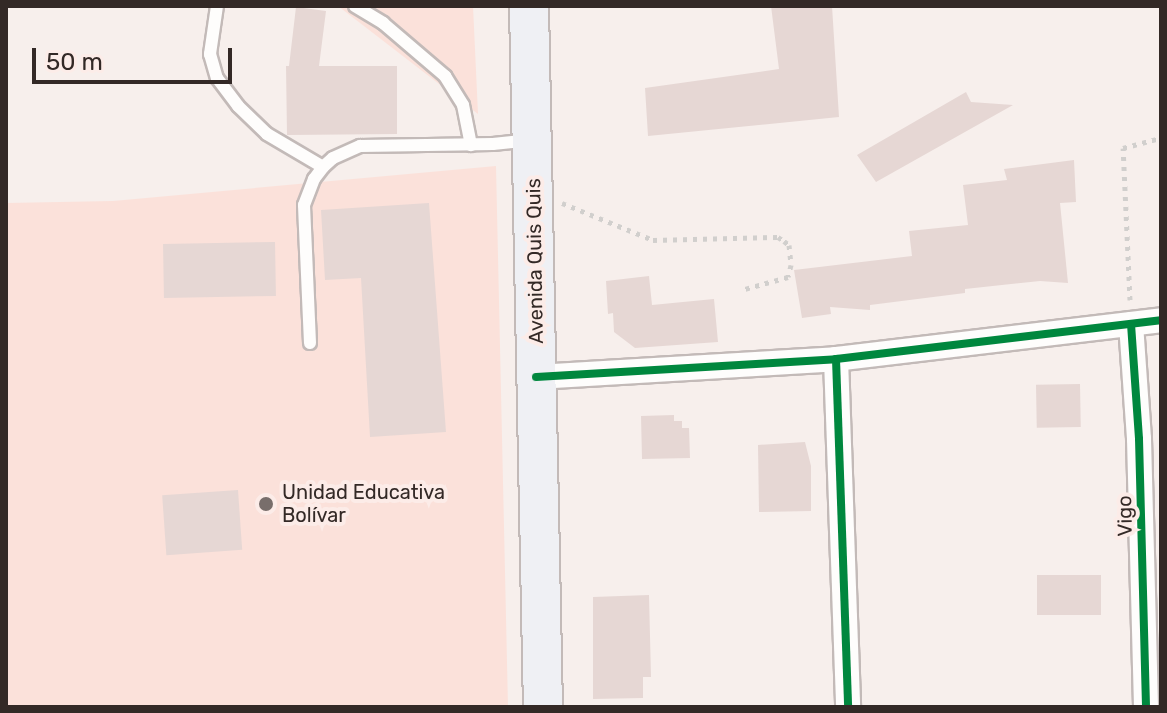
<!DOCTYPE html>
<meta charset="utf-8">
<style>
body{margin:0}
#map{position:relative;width:1167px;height:713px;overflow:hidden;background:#f7efec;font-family:Rubik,sans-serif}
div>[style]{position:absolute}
.green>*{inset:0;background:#fbe1da}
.building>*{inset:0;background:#e6d7d4;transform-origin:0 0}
.path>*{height:5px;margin-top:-2.5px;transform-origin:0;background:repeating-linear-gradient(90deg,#d1cfcd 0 4px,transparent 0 10px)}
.roads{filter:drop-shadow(2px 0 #c3bab8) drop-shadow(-2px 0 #c3bab8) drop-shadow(0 2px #c3bab8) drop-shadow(0 -2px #c3bab8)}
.lane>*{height:12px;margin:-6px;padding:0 6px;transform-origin:6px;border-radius:6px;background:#fefdfc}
.street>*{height:24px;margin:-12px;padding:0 12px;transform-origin:12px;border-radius:12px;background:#fefdfc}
.primary>*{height:38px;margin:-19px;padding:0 19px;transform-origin:19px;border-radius:19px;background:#eff0f4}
.cycleway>*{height:8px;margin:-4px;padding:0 4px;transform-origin:4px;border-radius:4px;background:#00873e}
.dots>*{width:22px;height:22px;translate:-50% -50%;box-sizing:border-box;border:4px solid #fcece8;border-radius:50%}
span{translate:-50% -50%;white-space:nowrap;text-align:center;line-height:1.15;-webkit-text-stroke:8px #fcece8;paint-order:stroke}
.street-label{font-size:20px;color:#332926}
.poi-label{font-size:20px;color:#332926}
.left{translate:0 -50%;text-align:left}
.frame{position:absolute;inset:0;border:8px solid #332926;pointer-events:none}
.scale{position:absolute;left:32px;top:48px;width:200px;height:36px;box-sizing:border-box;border:4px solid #332926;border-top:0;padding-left:10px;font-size:24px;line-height:28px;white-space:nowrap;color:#332926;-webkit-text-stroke:6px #fcece8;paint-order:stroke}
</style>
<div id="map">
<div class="green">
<i style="clip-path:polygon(338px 6px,473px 6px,478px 114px)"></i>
<i style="clip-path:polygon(496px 166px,508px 707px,6px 707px,6px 203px,113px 201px)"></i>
</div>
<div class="building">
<i style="clip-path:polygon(771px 6px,832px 6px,839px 117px,648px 136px,645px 88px,779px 69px)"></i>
<i style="clip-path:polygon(296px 7px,326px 11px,319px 66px,397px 66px,397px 134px,287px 135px,286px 66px,289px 66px)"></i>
<i style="clip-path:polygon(966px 92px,971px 102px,1013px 105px,876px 182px,857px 155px)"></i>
<i style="clip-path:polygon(1074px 160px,1076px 202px,1060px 203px,1068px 283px,1040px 281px,965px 289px,965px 293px,870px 305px,870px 310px,830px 307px,831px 314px,802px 318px,794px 270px,912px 256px,909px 231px,968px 225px,963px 185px,1007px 180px,1004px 169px)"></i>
<i style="clip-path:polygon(429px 203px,446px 432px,370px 437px,361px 278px,325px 280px,321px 210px)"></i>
<i style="left:275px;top:242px;width:54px;height:112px;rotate:89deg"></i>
<i style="clip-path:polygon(649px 276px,652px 305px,714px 299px,718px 342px,635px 348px,614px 332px,613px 313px,608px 314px,606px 281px)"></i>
<i style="left:1080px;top:384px;width:43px;height:44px;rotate:89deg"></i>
<i style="clip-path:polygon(674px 415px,674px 421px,682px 421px,682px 428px,689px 428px,690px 458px,642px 459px,641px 416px)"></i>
<i style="clip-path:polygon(805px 442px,811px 466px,811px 511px,759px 512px,758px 445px)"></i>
<i style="left:238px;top:490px;width:60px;height:76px;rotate:86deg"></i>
<i style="left:1101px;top:575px;width:40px;height:64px;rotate:90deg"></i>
<i style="clip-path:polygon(649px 595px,651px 677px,643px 677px,643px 698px,593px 699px,593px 597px)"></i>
</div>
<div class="path">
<i style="left:562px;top:203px;width:98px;rotate:22.1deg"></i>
<i style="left:653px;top:240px;width:125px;rotate:-1.4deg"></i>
<i style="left:778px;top:237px;width:7px;rotate:34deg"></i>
<i style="left:784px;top:241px;width:6px;rotate:39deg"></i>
<i style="left:789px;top:245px;width:20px;rotate:84deg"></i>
<i style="left:791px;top:265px;width:12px;rotate:104deg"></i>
<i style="left:788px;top:277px;width:49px;rotate:164.5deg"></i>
<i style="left:1130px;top:300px;width:152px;rotate:-92.6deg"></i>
<i style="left:1123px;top:148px;width:39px;rotate:-15deg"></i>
</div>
<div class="roads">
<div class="lane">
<i style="left:217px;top:6px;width:49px;rotate:98.3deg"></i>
<i style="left:210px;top:54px;width:25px;rotate:74deg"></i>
<i style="left:217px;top:78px;width:35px;rotate:53deg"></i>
<i style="left:238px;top:106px;width:40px;rotate:44deg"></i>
<i style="left:267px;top:134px;width:65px;rotate:30.5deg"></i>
<i style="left:355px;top:6px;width:33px;rotate:31deg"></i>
<i style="left:383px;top:23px;width:82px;rotate:40.5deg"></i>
<i style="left:445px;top:76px;width:34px;rotate:58deg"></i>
<i style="left:463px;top:105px;width:41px;rotate:78.7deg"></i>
<i style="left:310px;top:343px;width:138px;rotate:-92.5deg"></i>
<i style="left:304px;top:205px;width:28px;rotate:-69deg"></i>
<i style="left:314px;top:179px;width:15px;rotate:-53deg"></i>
<i style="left:323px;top:167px;width:13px;rotate:-42deg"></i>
<i style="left:333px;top:158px;width:30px;rotate:-24deg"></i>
<i style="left:360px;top:146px;width:133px;rotate:-0.9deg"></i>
<i style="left:493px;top:144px;width:36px;rotate:-6deg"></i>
</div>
<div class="street">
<i style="left:1131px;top:324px;width:115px;rotate:86deg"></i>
<i style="left:1139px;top:439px;width:268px;rotate:88.5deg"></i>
<i style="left:836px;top:359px;width:348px;rotate:88deg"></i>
<i style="left:536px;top:377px;width:301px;rotate:-3.4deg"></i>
<i style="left:836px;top:359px;width:327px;rotate:-6.8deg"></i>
</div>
<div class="primary">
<i style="left:529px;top:6px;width:701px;rotate:88.86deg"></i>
</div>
</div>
<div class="cycleway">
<i style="left:1131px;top:324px;width:115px;rotate:86deg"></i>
<i style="left:1139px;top:439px;width:268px;rotate:88.5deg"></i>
<i style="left:836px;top:359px;width:348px;rotate:88deg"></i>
<i style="left:536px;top:377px;width:301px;rotate:-3.4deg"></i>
<i style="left:836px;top:359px;width:327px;rotate:-6.8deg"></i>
</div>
<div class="dots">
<i style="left:266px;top:504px;background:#786e6b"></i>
</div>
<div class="street-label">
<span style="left:535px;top:261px;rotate:-91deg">Avenida Quis Quis</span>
<span style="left:1125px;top:516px;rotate:-91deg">Vigo</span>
</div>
<div class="poi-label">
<span class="left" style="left:282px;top:504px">Unidad Educativa<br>Bolívar</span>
</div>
<div class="frame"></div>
<div class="scale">50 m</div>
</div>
